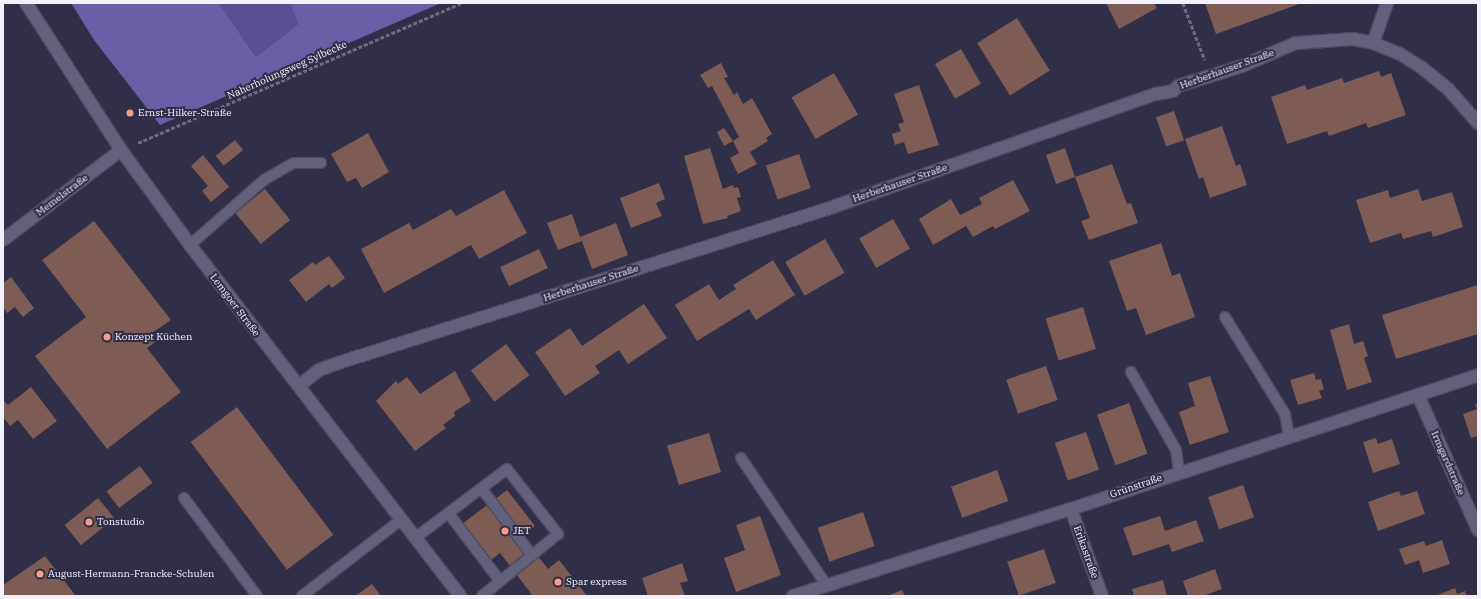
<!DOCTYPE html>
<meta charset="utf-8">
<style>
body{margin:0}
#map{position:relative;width:1481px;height:599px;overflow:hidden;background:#312e47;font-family:"IBM Plex Serif",serif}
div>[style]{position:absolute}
.green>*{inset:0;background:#595093}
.forest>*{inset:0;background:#675ea6}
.building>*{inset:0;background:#7c5c54;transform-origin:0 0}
.path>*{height:2.5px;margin-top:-1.25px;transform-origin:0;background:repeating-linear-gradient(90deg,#6c6a80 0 4px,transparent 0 6px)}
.roads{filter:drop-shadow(1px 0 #4d4b5f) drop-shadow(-1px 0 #4d4b5f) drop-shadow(0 1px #4d4b5f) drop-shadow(0 -1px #4d4b5f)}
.lane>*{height:10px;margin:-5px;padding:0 5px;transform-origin:5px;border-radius:5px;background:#62607b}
.street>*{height:12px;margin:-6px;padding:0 6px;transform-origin:6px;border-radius:6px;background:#62607b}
.secondary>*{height:12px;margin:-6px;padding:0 6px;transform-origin:6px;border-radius:6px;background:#62607b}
.dots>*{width:11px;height:11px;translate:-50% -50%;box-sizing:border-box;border:2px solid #312e47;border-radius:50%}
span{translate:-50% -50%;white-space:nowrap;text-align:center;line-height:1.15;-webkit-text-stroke:4px #312e47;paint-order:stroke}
.street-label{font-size:10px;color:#f2f2ff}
.poi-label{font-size:10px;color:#f2f2ff}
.left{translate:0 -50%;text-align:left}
.frame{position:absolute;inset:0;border:4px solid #f2f2ff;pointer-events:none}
</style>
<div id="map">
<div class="green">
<i style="clip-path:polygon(219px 3px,290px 3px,298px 24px,256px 57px)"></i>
</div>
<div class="forest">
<i style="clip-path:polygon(71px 3px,219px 3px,256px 57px,298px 24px,290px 3px,441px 3px,160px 125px,94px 40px)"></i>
</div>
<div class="building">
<i style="clip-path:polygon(1106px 3px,1154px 3px,1157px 8px,1119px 29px)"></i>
<i style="clip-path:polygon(1205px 3px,1302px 3px,1216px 34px)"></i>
<i style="left:1017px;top:18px;width:62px;height:47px;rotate:58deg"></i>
<i style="left:961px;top:49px;width:40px;height:30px;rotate:60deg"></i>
<i style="clip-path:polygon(721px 63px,728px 77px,724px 78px,734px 95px,737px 92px,743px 104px,752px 98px,772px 134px,766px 138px,768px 141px,750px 152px,757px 164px,738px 174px,730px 158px,739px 153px,733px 141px,724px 146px,717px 132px,724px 128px,733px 141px,739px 137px,712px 86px,708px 88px,700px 75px)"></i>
<i style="clip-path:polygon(1379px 71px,1381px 77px,1391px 73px,1406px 115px,1368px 128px,1366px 123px,1329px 136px,1327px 131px,1287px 144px,1271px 97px,1305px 85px,1307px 90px,1342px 78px,1344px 83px)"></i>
<i style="left:834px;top:73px;width:48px;height:49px;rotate:60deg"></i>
<i style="clip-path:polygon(919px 85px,939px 145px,908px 154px,904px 142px,895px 145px,892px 134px,901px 131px,898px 124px,904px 122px,894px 94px)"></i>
<i style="left:1174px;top:111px;width:31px;height:19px;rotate:71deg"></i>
<i style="clip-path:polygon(1222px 126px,1236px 166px,1240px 164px,1247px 185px,1210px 198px,1203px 177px,1199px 179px,1185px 139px)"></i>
<i style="clip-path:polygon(368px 133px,389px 172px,362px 188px,356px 178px,347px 182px,331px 154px)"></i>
<i style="left:235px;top:140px;width:13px;height:25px;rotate:51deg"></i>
<i style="clip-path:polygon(710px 148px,723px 189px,733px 185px,734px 188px,738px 187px,741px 197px,737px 198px,741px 211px,727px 216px,728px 218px,703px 224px,684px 156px)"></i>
<i style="clip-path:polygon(1065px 148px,1075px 177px,1112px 164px,1127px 204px,1131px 203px,1138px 223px,1089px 240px,1081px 221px,1090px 218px,1075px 177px,1056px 184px,1046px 155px)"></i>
<i style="left:799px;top:154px;width:36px;height:35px;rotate:71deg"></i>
<i style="clip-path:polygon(203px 155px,229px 187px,211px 202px,202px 191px,208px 186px,191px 166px)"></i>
<i style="clip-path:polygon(1013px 180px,1030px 211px,995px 229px,993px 226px,973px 237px,966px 226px,933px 245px,919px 219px,951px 199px,960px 215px,982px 204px,979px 198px)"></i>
<i style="clip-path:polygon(659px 183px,665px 199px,656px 203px,662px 216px,631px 228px,620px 198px)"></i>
<i style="left:265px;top:189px;width:40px;height:38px;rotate:51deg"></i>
<i style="clip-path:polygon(1418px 189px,1422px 201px,1452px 192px,1463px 227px,1433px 237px,1431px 231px,1403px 239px,1401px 233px,1370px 243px,1356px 200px,1388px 190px,1390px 198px)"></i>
<i style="clip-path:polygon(504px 190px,527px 233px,479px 259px,471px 245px,384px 293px,361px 249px,409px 223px,413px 230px,451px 209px,456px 216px)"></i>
<i style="clip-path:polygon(572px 214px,580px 237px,616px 223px,628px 255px,592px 269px,582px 241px,558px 250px,547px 223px)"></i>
<i style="left:893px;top:219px;width:34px;height:39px;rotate:60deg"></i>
<i style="clip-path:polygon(94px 221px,171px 320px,152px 333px,158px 340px,147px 348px,181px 392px,107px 449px,35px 356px,86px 317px,42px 260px)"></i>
<i style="left:825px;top:239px;width:39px;height:46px;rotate:60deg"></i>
<i style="clip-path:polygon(1161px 243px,1172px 276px,1180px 273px,1195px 317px,1146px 335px,1136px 308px,1127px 311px,1109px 261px)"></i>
<i style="left:539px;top:249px;width:21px;height:43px;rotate:65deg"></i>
<i style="clip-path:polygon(329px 256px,345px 278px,332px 288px,329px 284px,306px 302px,289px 280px,313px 262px,315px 265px)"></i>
<i style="clip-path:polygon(773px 260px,795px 295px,756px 320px,749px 309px,697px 341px,675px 305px,709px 284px,719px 300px,736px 289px,733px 285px)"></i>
<i style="clip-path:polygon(11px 277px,34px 308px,23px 317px,15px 307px,7px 313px,3px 307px,3px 283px)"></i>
<i style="clip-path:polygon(1478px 285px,1478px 334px,1396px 359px,1382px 315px)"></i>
<i style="clip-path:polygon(644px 304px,667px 338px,628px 364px,619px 350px,595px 366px,600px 373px,565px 396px,535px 352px,570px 328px,582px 346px)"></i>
<i style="left:1083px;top:307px;width:44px;height:39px;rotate:73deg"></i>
<i style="clip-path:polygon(1349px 324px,1354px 344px,1363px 341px,1368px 356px,1364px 358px,1372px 382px,1347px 390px,1330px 330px)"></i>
<i style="left:506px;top:344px;width:39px;height:44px;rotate:53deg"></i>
<i style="left:1046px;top:366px;width:36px;height:42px;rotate:71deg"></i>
<i style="clip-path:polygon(455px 371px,471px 401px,454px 412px,455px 416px,443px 425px,446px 428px,415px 451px,376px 401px,396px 381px,398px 384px,407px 377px,420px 394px)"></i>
<i style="clip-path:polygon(1314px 373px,1316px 380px,1321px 379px,1324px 389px,1319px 391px,1322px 398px,1298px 405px,1290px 380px)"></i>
<i style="clip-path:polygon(1210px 376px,1229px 432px,1190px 445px,1179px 412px,1195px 406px,1188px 383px)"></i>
<i style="clip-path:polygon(31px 387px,57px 421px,33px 439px,18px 420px,10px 426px,3px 417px,3px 400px,8px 405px)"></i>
<i style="left:1129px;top:403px;width:54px;height:34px;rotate:70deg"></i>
<i style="clip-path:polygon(1478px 403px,1478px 436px,1471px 438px,1463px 414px,1477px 409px,1475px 404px)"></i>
<i style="left:237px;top:407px;width:160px;height:58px;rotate:53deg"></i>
<i style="left:1086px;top:432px;width:40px;height:33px;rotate:71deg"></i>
<i style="left:709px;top:433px;width:41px;height:44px;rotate:73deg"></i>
<i style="clip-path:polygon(1376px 438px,1378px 444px,1392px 439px,1400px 464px,1373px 473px,1363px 442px)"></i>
<i style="left:140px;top:466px;width:21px;height:42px;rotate:53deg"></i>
<i style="left:997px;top:470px;width:33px;height:49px;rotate:70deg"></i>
<i style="left:1243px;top:485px;width:34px;height:37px;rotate:71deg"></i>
<i style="clip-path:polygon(507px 490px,535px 526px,522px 536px,548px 569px,559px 560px,587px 596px,533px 596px,500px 553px,490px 561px,462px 524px)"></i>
<i style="clip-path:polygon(1399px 491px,1401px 496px,1417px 491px,1425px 514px,1378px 531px,1368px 502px)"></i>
<i style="left:98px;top:498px;width:26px;height:43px;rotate:51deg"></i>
<i style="left:863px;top:512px;width:36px;height:48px;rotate:71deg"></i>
<i style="clip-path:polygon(760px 516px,781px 575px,736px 592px,724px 558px,745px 550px,736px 525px)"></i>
<i style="clip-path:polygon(1160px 516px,1165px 531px,1196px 520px,1204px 541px,1172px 552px,1169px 544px,1133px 556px,1123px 528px)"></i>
<i style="clip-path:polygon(1442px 540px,1450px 564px,1423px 573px,1419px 560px,1405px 565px,1399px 549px,1424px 541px,1426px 546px)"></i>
<i style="left:1044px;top:549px;width:36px;height:39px;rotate:71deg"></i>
<i style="clip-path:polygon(45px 556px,76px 596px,3px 596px,3px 585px)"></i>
<i style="clip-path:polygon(682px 563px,688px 581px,680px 583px,685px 596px,648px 596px,642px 578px)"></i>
<i style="clip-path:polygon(1215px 569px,1222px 589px,1203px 596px,1188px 596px,1183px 581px)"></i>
<i style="clip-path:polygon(1163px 580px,1167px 596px,1134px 596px,1132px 589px)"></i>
<i style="clip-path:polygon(372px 584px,381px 596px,355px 596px)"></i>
<i style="clip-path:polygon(1455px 588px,1457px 594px,1465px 591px,1467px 596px,1435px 596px)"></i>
<i style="clip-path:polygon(902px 590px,905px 596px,887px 596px)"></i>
</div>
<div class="path">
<i style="left:1183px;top:3px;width:61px;rotate:68.9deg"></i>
<i style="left:138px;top:143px;width:352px;rotate:-23.4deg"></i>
</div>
<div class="roads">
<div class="lane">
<i style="left:190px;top:245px;width:98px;rotate:-41.3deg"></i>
<i style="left:264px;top:180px;width:34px;rotate:-30deg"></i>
<i style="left:294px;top:163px;width:27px"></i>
<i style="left:1225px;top:317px;width:114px;rotate:58.3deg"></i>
<i style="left:1285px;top:414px;width:22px;rotate:80deg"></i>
<i style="left:1131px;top:372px;width:90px;rotate:60deg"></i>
<i style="left:1176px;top:450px;width:22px;rotate:82deg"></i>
<i style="left:741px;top:458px;width:154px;rotate:56.1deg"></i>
<i style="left:482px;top:489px;width:83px;rotate:52.9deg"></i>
<i style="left:184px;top:498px;width:122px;rotate:53.3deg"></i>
<i style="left:449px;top:514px;width:84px;rotate:52.7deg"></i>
<i style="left:415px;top:538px;width:115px;rotate:-36.9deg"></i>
<i style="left:507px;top:469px;width:83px;rotate:51.9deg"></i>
<i style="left:558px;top:534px;width:98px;rotate:140.8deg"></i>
<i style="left:302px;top:596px;width:126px;rotate:-37.6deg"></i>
</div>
<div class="street">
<i style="left:1373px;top:43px;width:42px;rotate:-70.7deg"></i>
<i style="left:3px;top:240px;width:148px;rotate:-37.3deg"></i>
<i style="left:299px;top:386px;width:26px;rotate:-39deg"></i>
<i style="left:319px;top:370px;width:23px;rotate:-20deg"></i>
<i style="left:341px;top:362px;width:510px;rotate:-17.47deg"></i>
<i style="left:827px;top:209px;width:349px;rotate:-19.3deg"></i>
<i style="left:1156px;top:94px;width:17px;rotate:-10deg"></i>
<i style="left:1173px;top:91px;width:7px;rotate:-45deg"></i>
<i style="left:1178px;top:86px;width:67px;rotate:-17.4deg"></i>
<i style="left:1242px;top:66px;width:59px;rotate:-23.1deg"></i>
<i style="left:1296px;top:43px;width:57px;rotate:-4deg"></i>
<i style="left:1353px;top:39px;width:20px;rotate:11deg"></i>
<i style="left:1373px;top:43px;width:29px;rotate:22deg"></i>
<i style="left:1400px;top:54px;width:25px;rotate:32deg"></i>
<i style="left:1421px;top:67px;width:36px;rotate:39deg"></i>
<i style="left:1449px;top:90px;width:44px;rotate:48.7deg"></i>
<i style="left:1418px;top:395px;width:148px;rotate:66deg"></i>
<i style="left:1071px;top:509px;width:92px;rotate:70.4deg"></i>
<i style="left:793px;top:596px;width:291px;rotate:-17.4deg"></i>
<i style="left:1071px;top:509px;width:428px;rotate:-18.2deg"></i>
</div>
<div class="secondary">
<i style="left:26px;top:3px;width:175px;rotate:57.1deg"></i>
<i style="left:121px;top:150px;width:117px;rotate:54deg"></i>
<i style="left:190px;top:245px;width:443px;rotate:52.4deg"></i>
</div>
</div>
<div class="dots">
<i style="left:130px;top:113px;background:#f49e88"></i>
<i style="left:107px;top:337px;background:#f49e88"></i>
<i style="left:89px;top:522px;background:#f49e88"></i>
<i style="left:505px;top:531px;background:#f49e88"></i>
<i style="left:40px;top:574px;background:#f49e88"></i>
<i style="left:558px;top:582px;background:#f49e88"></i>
</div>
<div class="street-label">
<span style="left:1227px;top:69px;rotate:-20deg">Herberhauser Straße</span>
<span style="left:287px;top:70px;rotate:-24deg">Naherholungsweg Sylbecke</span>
<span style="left:900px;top:183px;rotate:-19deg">Herberhauser Straße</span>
<span style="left:62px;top:195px;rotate:-37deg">Memelstraße</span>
<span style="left:591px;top:283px;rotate:-18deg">Herberhauser Straße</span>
<span style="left:235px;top:305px;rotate:53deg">Lemgoer Straße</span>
<span style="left:1448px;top:463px;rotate:66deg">Irmgardstraße</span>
<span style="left:1136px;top:486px;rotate:-19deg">Grünstraße</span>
<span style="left:1086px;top:552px;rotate:70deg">Erikastraße</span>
</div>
<div class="poi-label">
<span class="left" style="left:138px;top:113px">Ernst-Hilker-Straße</span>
<span class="left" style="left:115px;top:337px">Konzept Küchen</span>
<span class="left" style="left:97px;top:522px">Tonstudio</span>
<span class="left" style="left:513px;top:531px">JET</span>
<span class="left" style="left:48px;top:574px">August-Hermann-Francke-Schulen</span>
<span class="left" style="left:566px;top:582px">Spar express</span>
</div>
<div class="frame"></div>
</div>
